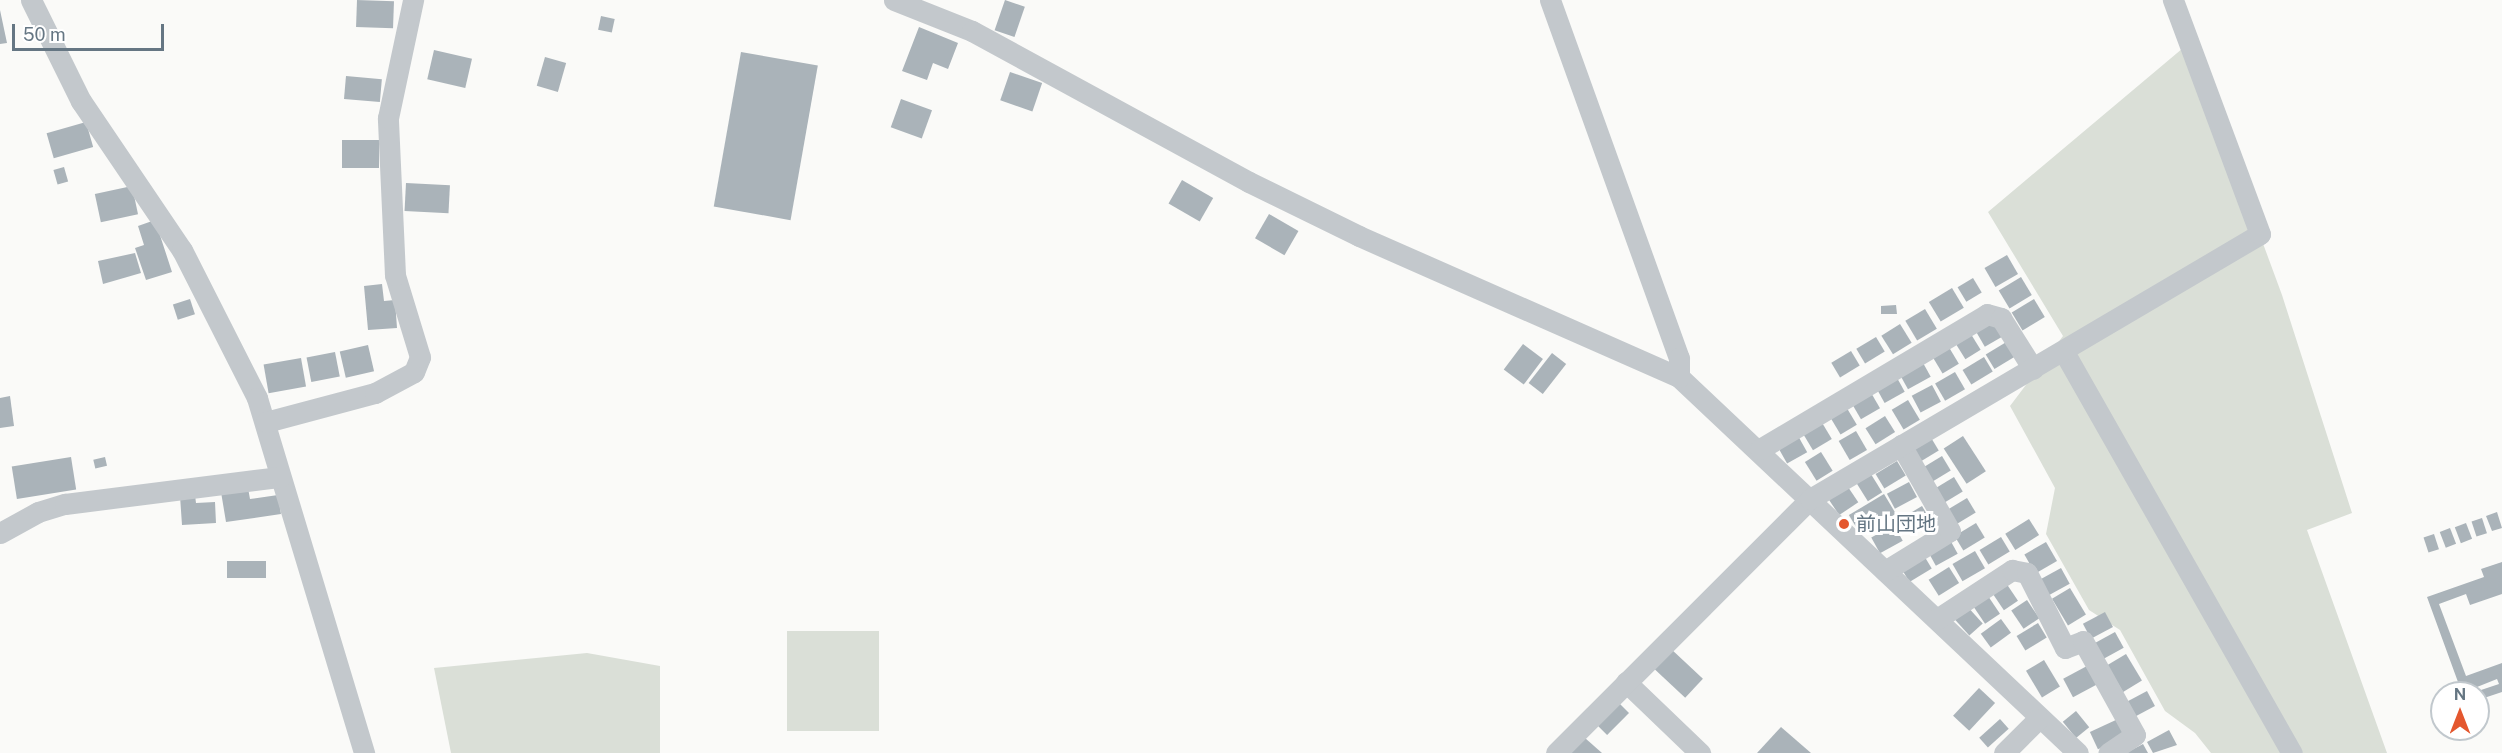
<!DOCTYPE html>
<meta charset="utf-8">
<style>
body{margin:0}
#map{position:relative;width:2502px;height:753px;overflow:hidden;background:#fafaf8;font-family:"Public Sans","Noto Sans JP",sans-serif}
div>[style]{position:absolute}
.green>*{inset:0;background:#dadfd7;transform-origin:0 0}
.building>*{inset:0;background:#aab3b9;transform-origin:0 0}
.minor>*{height:21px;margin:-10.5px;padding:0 10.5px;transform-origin:10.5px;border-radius:10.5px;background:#c3c8cc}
.dots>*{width:16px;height:16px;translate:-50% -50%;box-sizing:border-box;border:3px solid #fff;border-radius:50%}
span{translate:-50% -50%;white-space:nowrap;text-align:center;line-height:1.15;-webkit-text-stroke:6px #fff;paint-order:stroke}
.poi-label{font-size:20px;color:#657683}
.left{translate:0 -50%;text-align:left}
.north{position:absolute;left:2430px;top:681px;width:60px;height:60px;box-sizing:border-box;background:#fff;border:2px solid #c1c8cd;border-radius:50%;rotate:0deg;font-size:16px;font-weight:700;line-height:24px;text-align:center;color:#657683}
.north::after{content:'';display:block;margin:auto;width:21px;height:27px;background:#e4572e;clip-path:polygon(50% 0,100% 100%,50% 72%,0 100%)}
.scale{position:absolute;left:12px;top:24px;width:152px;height:27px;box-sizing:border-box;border:3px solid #657683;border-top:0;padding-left:8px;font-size:18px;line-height:21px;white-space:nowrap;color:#657683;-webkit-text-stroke:4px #fff;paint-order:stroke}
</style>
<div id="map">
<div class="green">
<i style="clip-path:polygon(2189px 43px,2282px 295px,2352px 513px,2307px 530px,2387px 753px,2211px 753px,2195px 733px,2165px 711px,2120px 630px,2089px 610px,2046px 534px,2055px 488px,2010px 406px,2063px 336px,1988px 212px)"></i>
<i style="left:787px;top:631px;width:92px;height:100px"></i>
<i style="clip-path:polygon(587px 653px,660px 666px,660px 753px,451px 753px,434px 668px)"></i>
</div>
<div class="building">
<i style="left:357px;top:0;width:37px;height:27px;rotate:2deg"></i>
<i style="left:1005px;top:0;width:21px;height:32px;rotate:19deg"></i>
<i style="clip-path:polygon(0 10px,7px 43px,0 44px)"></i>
<i style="left:601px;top:16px;width:14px;height:14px;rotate:12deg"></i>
<i style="clip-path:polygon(919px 27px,958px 43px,948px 69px,933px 63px,927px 80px,902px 71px)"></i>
<i style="left:434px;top:50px;width:39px;height:30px;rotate:13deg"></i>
<i style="left:741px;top:52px;width:78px;height:157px;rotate:10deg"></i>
<i style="left:545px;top:57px;width:22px;height:30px;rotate:16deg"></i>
<i style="left:1010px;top:72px;width:34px;height:30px;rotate:19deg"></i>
<i style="left:346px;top:76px;width:36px;height:23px;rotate:5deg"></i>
<i style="left:901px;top:99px;width:33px;height:30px;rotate:20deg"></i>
<i style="left:86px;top:122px;width:26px;height:41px;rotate:74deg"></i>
<i style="left:342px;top:140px;width:37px;height:28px"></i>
<i style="left:64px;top:167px;width:15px;height:11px;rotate:74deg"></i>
<i style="left:1182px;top:180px;width:36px;height:27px;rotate:30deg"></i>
<i style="left:406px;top:183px;width:44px;height:28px;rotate:3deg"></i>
<i style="left:132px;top:186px;width:29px;height:38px;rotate:78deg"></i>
<i style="left:1269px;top:214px;width:34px;height:28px;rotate:30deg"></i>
<i style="clip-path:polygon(155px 220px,172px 272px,146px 280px,135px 248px,144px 245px,138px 226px)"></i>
<i style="clip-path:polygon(135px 253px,141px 273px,103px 284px,98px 261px)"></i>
<i style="left:2007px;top:255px;width:22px;height:26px;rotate:60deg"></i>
<i style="left:2021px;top:277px;width:21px;height:26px;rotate:59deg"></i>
<i style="left:1973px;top:278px;width:17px;height:18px;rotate:59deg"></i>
<i style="clip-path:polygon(382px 284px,384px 301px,395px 300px,397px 328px,368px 330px,364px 286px)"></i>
<i style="left:1952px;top:288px;width:23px;height:27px;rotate:59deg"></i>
<i style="left:190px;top:299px;width:16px;height:18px;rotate:72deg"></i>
<i style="left:2034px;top:299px;width:21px;height:26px;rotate:59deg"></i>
<i style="clip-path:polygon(1896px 305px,1897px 314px,1881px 314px,1881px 306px)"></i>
<i style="left:1925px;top:309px;width:23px;height:23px;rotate:59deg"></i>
<i style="left:1993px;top:319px;width:20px;height:21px;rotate:60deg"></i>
<i style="left:1900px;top:324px;width:22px;height:22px;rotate:58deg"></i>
<i style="left:1969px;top:331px;width:22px;height:18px;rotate:58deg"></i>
<i style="left:1876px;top:337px;width:17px;height:23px;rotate:59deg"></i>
<i style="left:2008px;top:341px;width:17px;height:26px;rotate:59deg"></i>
<i style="left:1523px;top:344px;width:25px;height:32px;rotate:37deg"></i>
<i style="left:1947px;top:344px;width:23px;height:19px;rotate:59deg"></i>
<i style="left:368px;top:345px;width:27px;height:29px;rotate:77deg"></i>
<i style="left:1851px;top:351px;width:17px;height:23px;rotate:59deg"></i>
<i style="left:335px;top:352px;width:25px;height:29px;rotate:79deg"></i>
<i style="left:1552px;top:353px;width:18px;height:38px;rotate:38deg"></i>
<i style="left:1984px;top:357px;width:17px;height:25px;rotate:59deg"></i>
<i style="left:301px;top:358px;width:29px;height:38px;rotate:80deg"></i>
<i style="left:1922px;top:361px;width:18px;height:26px;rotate:61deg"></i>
<i style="left:1955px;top:372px;width:20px;height:23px;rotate:60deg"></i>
<i style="left:1896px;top:376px;width:18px;height:23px;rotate:61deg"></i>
<i style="left:1932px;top:385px;width:19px;height:23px;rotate:62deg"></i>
<i style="left:1870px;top:391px;width:20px;height:22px;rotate:60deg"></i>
<i style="clip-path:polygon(10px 396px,14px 426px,0 428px,0 398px)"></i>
<i style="left:1908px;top:400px;width:23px;height:19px;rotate:59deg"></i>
<i style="left:1845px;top:405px;width:23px;height:19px;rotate:59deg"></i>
<i style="left:1885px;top:416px;width:19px;height:23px;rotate:58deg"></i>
<i style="left:1821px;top:421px;width:21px;height:22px;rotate:59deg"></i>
<i style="left:1856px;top:431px;width:22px;height:20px;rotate:60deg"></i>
<i style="left:1797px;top:434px;width:21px;height:23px;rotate:61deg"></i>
<i style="left:1930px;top:436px;width:17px;height:25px;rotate:59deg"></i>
<i style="left:1963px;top:436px;width:42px;height:23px;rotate:57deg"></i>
<i style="left:1821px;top:452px;width:22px;height:19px;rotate:58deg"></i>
<i style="left:1942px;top:456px;width:17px;height:25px;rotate:59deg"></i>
<i style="left:71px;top:457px;width:33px;height:60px;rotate:81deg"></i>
<i style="left:105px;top:457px;width:9px;height:12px;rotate:77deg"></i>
<i style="left:1897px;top:461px;width:17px;height:25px;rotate:59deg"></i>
<i style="left:1869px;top:471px;width:25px;height:17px;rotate:58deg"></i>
<i style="left:1954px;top:477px;width:17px;height:25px;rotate:59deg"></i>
<i style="left:1909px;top:482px;width:17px;height:25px;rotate:62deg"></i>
<i style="left:1846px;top:484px;width:22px;height:23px;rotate:56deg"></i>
<i style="clip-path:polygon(248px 488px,250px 499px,278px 495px,281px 514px,226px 522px,221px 492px)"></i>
<i style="left:1884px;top:494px;width:23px;height:41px;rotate:59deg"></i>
<i style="clip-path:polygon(195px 495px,196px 503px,215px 502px,216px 523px,182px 525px,180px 496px)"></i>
<i style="left:1967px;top:498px;width:17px;height:26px;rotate:59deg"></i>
<i style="left:1922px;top:506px;width:17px;height:26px;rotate:59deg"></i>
<i style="clip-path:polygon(2497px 512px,2502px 528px,2492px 531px,2486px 516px)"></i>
<i style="left:2482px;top:518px;width:16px;height:11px;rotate:72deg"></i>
<i style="left:2029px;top:519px;width:19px;height:28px;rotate:58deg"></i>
<i style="left:1976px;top:523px;width:17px;height:25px;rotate:59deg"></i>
<i style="left:2466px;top:523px;width:17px;height:12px;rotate:69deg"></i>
<i style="left:1894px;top:525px;width:18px;height:26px;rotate:61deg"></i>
<i style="left:2450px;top:528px;width:17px;height:11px;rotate:69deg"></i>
<i style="left:2434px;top:534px;width:16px;height:11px;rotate:72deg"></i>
<i style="left:2001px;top:537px;width:17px;height:25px;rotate:59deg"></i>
<i style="left:1949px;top:538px;width:18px;height:25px;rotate:61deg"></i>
<i style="left:2046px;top:542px;width:22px;height:25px;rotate:60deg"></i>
<i style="left:1975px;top:551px;width:20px;height:26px;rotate:60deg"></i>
<i style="left:1923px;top:554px;width:17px;height:26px;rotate:59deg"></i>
<i style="left:266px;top:561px;width:17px;height:39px;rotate:90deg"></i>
<i style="clip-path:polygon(2502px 562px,2502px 594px,2470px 605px,2466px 594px,2439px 604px,2466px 676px,2502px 663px,2502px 692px,2478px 700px,2478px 691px,2499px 684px,2497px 679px,2462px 693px,2427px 597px,2484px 577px,2481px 569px)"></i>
<i style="left:1949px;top:567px;width:19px;height:24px;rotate:58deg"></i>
<i style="left:2061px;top:568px;width:18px;height:25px;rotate:61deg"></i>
<i style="left:2004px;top:580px;width:25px;height:17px;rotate:56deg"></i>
<i style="left:2070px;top:588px;width:31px;height:21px;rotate:59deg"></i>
<i style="left:1986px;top:593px;width:25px;height:18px;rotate:56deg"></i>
<i style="left:2027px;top:600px;width:22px;height:19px;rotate:56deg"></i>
<i style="left:1966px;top:605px;width:25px;height:18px;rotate:48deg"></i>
<i style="left:2105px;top:612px;width:17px;height:25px;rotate:62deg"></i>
<i style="left:2001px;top:619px;width:17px;height:25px;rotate:54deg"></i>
<i style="left:2038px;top:623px;width:17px;height:25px;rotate:59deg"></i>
<i style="left:2115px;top:632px;width:18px;height:26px;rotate:61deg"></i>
<i style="left:1670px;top:648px;width:45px;height:26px;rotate:43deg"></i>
<i style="left:2126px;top:654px;width:31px;height:22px;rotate:59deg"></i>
<i style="left:2044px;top:660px;width:31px;height:21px;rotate:59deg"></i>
<i style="left:2087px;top:666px;width:21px;height:27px;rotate:62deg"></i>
<i style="left:1979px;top:688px;width:22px;height:38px;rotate:43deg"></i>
<i style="left:2147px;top:691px;width:17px;height:25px;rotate:62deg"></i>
<i style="left:1617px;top:701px;width:17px;height:31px;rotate:45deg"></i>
<i style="left:2076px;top:711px;width:21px;height:17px;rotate:51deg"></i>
<i style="left:2000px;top:719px;width:13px;height:28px;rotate:48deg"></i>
<i style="left:2118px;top:719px;width:19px;height:31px;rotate:65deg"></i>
<i style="clip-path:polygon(1781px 727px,1811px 753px,1757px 753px)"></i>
<i style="clip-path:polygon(2169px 730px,2177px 745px,2153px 753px,2147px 742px)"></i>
<i style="clip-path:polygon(1585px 738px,1602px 753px,1570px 753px)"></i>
<i style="clip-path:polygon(2143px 744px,2148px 753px,2126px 753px)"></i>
</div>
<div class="minor">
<i style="left:31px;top:0;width:113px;rotate:63.7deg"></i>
<i style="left:81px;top:101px;width:180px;rotate:55.9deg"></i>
<i style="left:182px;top:250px;width:166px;rotate:63.1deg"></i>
<i style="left:257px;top:398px;width:371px;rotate:73.2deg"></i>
<i style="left:894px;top:0;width:84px;rotate:21.7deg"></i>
<i style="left:972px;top:31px;width:315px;rotate:28.6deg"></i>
<i style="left:1249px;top:182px;width:123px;rotate:26.1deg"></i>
<i style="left:1359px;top:236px;width:350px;rotate:23.8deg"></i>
<i style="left:1679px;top:377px;width:548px;rotate:43.3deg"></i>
<i style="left:1550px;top:0;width:381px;rotate:70.2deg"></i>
<i style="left:1679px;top:358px;width:19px;rotate:90deg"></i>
<i style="left:2064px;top:352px;width:461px;rotate:60.4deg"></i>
<i style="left:266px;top:422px;width:113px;rotate:-14.9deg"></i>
<i style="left:375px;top:393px;width:44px;rotate:-28.3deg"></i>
<i style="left:414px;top:372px;width:16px;rotate:-68deg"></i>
<i style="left:420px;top:357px;width:86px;rotate:-107deg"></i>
<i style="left:395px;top:275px;width:157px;rotate:-92.6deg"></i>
<i style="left:388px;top:118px;width:121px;rotate:-78deg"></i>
<i style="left:1760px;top:449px;width:264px;rotate:-30.7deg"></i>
<i style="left:1987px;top:314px;width:15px;rotate:16deg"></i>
<i style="left:2001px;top:318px;width:60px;rotate:57.9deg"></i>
<i style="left:0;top:533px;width:43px;rotate:-28.9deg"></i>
<i style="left:38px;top:512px;width:28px;rotate:-17deg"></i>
<i style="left:65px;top:504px;width:217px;rotate:-7.2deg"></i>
<i style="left:1885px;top:571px;width:76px;rotate:-31.6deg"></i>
<i style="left:1950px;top:531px;width:99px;rotate:-119.7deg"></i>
<i style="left:1937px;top:619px;width:90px;rotate:-33.2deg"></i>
<i style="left:2012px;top:570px;width:15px;rotate:11deg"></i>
<i style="left:2027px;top:573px;width:84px;rotate:63.1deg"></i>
<i style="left:2065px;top:648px;width:19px;rotate:-21deg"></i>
<i style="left:2083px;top:641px;width:107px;rotate:61deg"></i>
<i style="left:2135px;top:735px;width:32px;rotate:146deg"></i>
<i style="left:1626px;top:682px;width:103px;rotate:43.8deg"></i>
<i style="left:1556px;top:753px;width:359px;rotate:-45deg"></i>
<i style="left:1810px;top:499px;width:522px;rotate:-30.49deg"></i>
<i style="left:2260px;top:234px;width:250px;rotate:-110.4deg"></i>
<i style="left:2004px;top:753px;width:48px;rotate:-45deg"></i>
</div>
<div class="dots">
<i style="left:1844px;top:524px;background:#e4572e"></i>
</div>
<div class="poi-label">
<span class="left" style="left:1856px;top:524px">前山団地</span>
</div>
<div class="north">N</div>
<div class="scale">50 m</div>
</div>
